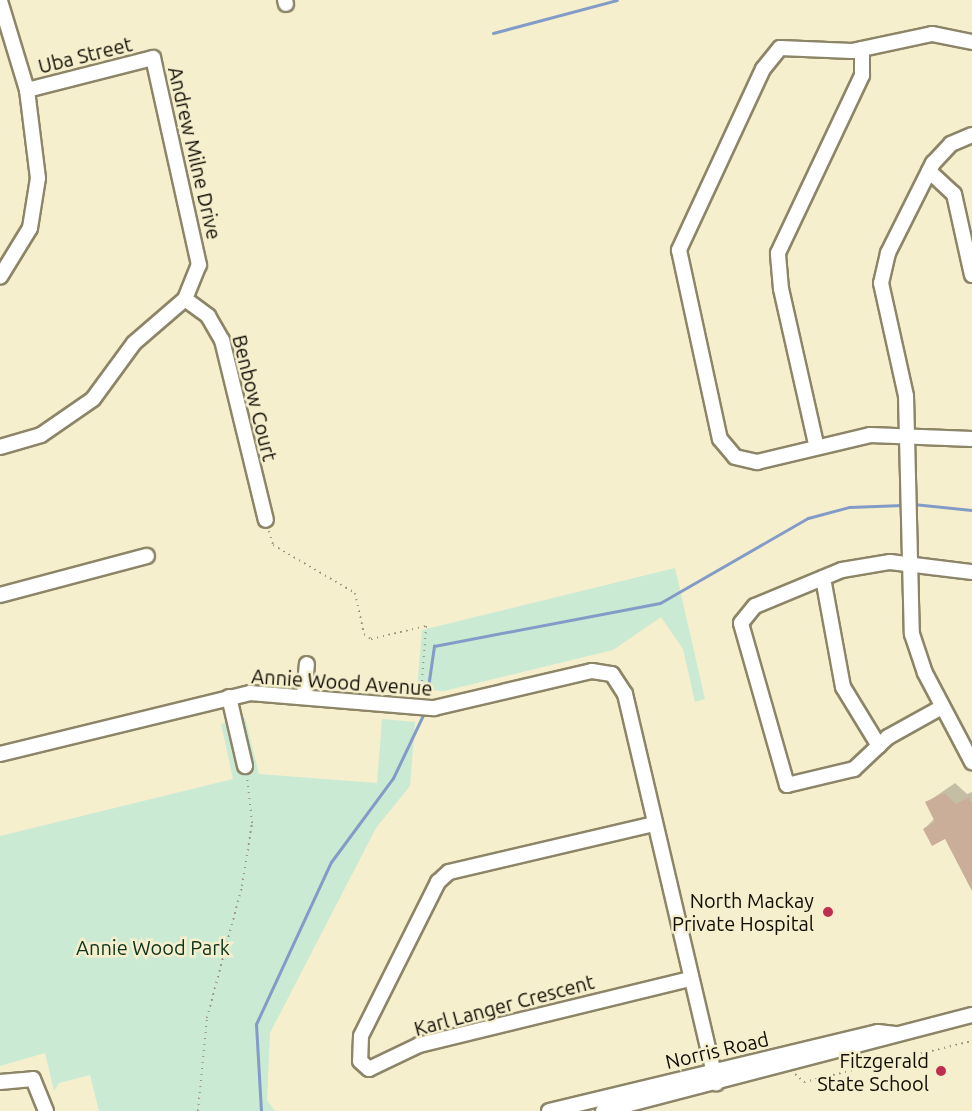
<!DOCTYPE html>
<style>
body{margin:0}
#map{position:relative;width:972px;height:1111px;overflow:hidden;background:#f6efce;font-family:Ubuntu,sans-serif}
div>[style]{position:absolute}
.green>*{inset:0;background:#caead4}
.shadow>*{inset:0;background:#0003}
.stream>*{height:3px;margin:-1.5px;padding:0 1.5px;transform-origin:1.5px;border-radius:1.5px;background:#839bc7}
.building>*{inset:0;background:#caae9a}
.path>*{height:2px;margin-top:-1px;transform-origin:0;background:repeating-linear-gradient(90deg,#9d977f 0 1.5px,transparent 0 6px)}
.roads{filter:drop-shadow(2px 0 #8c8567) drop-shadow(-2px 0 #8c8567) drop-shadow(0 2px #8c8567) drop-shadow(0 -2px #8c8567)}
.minor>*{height:14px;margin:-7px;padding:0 7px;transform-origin:7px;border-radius:7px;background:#fff}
.dots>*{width:16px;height:16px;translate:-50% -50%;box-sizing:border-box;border:3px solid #f6efce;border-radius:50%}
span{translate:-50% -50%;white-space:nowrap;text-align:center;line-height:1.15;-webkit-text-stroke:5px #f6efce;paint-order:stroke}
.street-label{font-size:20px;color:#100d04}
.poi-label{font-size:20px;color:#100d04}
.right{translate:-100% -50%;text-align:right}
.park-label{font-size:20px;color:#0c341e}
</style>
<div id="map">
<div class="green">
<i style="clip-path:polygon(675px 568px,705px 699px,695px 702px,683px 649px,661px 617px,613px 650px,444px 691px,417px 689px,422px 630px)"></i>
<i style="clip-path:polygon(245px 718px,259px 774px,377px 783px,382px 719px,415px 722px,410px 786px,376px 828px,270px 1033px,267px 1100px,275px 1111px,99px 1111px,90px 1075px,59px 1083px,54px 1091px,45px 1053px,0 1066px,0 836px,233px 779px,221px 724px)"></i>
</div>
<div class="shadow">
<i style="clip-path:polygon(955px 783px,967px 794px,972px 792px,972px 884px,946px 837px,924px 829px,935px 818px,926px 803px)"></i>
</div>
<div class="stream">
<i style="left:493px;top:33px;width:128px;rotate:-14.9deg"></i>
<i style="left:913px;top:504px;width:59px;rotate:5.8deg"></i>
<i style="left:427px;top:694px;width:49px;rotate:-81.7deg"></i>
<i style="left:434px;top:646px;width:230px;rotate:-10.8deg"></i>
<i style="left:660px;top:603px;width:171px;rotate:-29.9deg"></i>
<i style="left:808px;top:518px;width:42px;rotate:-15deg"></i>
<i style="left:849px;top:507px;width:54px;rotate:-2.1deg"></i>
<i style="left:261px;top:1111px;width:87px;rotate:-93.3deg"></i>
<i style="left:256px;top:1024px;width:179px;rotate:-65.2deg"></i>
<i style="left:331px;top:862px;width:104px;rotate:-53.6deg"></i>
<i style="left:393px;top:778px;width:72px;rotate:-64.5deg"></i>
</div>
<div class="building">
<i style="clip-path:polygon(944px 793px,956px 804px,969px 797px,972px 803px,972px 891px,945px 839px,932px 846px,923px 829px,935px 822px,925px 802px)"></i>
</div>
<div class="path">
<i style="left:269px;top:531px;width:15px;rotate:74deg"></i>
<i style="left:273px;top:545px;width:95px;rotate:30.3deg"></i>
<i style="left:355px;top:593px;width:42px;rotate:77.6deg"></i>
<i style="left:364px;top:634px;width:9px;rotate:36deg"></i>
<i style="left:371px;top:639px;width:57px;rotate:-13.3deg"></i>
<i style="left:426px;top:626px;width:68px;rotate:94.2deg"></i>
<i style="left:795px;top:1074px;width:12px;rotate:42deg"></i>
<i style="left:804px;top:1082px;width:173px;rotate:-13.7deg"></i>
<i style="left:198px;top:1111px;width:93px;rotate:-84.5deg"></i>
<i style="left:207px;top:1018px;width:137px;rotate:-75.1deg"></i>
<i style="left:242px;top:886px;width:64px;rotate:-81deg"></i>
<i style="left:252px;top:823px;width:47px;rotate:-96.1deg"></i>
</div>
<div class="roads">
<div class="minor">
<i style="left:285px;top:0;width:4px;rotate:76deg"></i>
<i style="left:0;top:1px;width:93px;rotate:73.1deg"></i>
<i style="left:27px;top:90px;width:89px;rotate:82.9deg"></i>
<i style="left:38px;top:178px;width:51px;rotate:99.1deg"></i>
<i style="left:30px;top:228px;width:57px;rotate:121.5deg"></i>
<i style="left:972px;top:42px;width:41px;rotate:-168.7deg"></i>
<i style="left:932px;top:34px;width:82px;rotate:168deg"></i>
<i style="left:852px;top:51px;width:72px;rotate:-177.6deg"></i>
<i style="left:780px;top:48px;width:27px;rotate:129deg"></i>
<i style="left:763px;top:69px;width:200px;rotate:114.9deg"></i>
<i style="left:679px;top:250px;width:193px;rotate:77.8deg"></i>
<i style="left:720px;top:439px;width:23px;rotate:50deg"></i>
<i style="left:735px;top:457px;width:23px;rotate:13deg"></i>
<i style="left:757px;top:462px;width:116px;rotate:-13.4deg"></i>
<i style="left:870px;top:435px;width:102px;rotate:2.2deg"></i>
<i style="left:972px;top:135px;width:23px;rotate:157deg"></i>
<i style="left:951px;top:144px;width:26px;rotate:133deg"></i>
<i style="left:933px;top:163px;width:101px;rotate:116.6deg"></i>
<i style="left:888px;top:253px;width:31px;rotate:103deg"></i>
<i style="left:881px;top:283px;width:116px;rotate:77.5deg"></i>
<i style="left:906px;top:396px;width:238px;rotate:88.6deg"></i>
<i style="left:912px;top:634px;width:41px;rotate:71.6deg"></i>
<i style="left:925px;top:673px;width:101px;rotate:62.2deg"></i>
<i style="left:929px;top:171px;width:34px;rotate:43deg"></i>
<i style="left:954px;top:194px;width:83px;rotate:77.5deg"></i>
<i style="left:185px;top:299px;width:29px;rotate:36deg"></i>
<i style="left:208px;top:316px;width:28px;rotate:60deg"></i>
<i style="left:222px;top:340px;width:185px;rotate:76.3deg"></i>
<i style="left:816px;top:444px;width:159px;rotate:-102.7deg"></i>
<i style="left:781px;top:289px;width:36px;rotate:-95deg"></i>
<i style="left:778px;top:253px;width:197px;rotate:-64.7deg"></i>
<i style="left:862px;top:75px;width:26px;rotate:-90deg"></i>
<i style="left:0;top:447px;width:43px;rotate:-16.3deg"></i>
<i style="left:41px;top:435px;width:63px;rotate:-34.7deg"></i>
<i style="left:93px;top:399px;width:69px;rotate:-53.8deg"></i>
<i style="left:134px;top:343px;width:67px;rotate:-40.8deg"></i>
<i style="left:185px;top:299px;width:37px;rotate:-68deg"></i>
<i style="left:199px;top:265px;width:212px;rotate:-102.5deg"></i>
<i style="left:153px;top:58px;width:130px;rotate:165.7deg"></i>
<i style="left:823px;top:578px;width:111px;rotate:79.6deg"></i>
<i style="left:843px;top:687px;width:69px;rotate:58.6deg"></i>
<i style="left:0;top:595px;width:152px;rotate:-14.9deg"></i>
<i style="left:229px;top:697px;width:71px;rotate:76.9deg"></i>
<i style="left:304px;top:697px;width:33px;rotate:-85deg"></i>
<i style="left:942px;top:707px;width:62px;rotate:150.9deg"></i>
<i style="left:888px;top:737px;width:47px;rotate:136.7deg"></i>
<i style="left:854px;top:769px;width:69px;rotate:166.6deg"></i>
<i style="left:787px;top:785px;width:168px;rotate:-105.9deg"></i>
<i style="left:741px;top:623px;width:22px;rotate:-51deg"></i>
<i style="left:755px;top:606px;width:94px;rotate:-22.5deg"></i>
<i style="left:842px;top:570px;width:49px;rotate:-9.5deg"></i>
<i style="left:890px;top:562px;width:83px;rotate:7deg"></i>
<i style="left:0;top:754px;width:257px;rotate:-13.7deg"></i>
<i style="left:250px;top:693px;width:185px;rotate:4.7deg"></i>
<i style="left:434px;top:708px;width:162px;rotate:-13.2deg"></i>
<i style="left:592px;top:671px;width:20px;rotate:9deg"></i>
<i style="left:612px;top:674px;width:24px;rotate:57deg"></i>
<i style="left:625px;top:694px;width:400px;rotate:76.8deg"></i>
<i style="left:654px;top:824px;width:211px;rotate:166.8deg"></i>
<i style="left:449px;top:872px;width:15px;rotate:138deg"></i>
<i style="left:438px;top:882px;width:172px;rotate:116.6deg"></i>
<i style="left:361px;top:1036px;width:25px;rotate:92deg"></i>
<i style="left:360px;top:1061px;width:12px;rotate:42deg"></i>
<i style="left:369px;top:1069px;width:55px;rotate:-25.6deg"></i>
<i style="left:419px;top:1045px;width:278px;rotate:-13.7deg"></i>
<i style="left:0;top:1082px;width:33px;rotate:-5deg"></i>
<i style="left:33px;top:1079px;width:35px;rotate:68deg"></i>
<i style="left:549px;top:1111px;width:338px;rotate:-13.5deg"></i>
<i style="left:878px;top:1032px;width:17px;rotate:7deg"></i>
<i style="left:603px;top:1111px;width:381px;rotate:-14.6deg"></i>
</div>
</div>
<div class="dots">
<i style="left:828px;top:912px;background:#be2e4e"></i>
<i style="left:941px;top:1071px;background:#be2e4e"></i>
</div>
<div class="street-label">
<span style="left:85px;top:55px;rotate:-14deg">Uba Street</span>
<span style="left:195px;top:153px;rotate:77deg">Andrew Milne Drive</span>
<span style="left:255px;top:398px;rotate:76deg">Benbow Court</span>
<span style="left:342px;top:682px;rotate:4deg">Annie Wood Avenue</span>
<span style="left:504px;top:1005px;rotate:-15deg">Karl Langer Crescent</span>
<span style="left:717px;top:1050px;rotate:-13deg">Norris Road</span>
</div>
<div class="poi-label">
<span class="right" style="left:814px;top:912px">North Mackay<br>Private Hospital</span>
<span class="right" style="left:929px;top:1072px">Fitzgerald<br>State School</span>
</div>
<div class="park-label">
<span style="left:153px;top:947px">Annie Wood Park</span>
</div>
</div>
